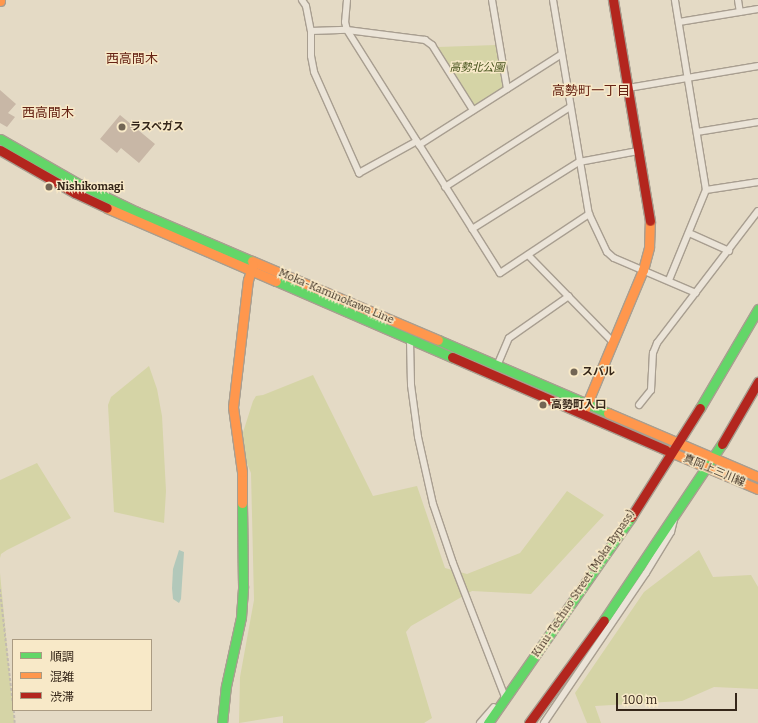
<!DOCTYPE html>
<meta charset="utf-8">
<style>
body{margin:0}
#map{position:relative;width:758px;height:723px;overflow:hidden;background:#e4dac5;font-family:Bitter,"Noto Sans JP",serif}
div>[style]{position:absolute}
.green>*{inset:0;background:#d5d4a6}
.water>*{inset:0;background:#b2c8ba}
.building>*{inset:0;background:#c8b7a6}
.path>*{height:1.5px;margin-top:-0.75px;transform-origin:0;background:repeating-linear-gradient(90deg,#c3bbb0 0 3px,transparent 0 5px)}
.roads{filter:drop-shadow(1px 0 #a89e90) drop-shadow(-1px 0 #a89e90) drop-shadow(0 1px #a89e90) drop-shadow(0 -1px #a89e90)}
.street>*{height:6px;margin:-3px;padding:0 3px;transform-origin:3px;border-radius:3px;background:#ebe4d8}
.fast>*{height:9px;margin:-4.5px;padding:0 4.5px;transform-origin:4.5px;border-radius:4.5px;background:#63d668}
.slow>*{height:9px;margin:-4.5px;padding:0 4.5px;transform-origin:4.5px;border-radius:4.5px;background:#ff974d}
.jam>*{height:9px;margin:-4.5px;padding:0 4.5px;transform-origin:4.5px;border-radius:4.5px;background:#b3261e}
.dots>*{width:11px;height:11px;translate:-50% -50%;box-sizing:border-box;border:2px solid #f8e9c8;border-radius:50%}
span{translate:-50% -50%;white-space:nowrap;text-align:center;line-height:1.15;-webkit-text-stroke:3px #f8e9c8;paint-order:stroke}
.park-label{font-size:11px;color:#47541d;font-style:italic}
.poi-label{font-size:11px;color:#352619;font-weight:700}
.left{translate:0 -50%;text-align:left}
.street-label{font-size:11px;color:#352619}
.quarter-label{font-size:13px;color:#662314}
.legend{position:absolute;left:12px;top:639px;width:140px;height:72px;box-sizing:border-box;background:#f8e9c8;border:1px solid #aa9b82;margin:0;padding:5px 7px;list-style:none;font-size:12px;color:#352619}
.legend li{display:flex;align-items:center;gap:8px;height:20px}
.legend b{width:20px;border:1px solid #aa9b82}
.scale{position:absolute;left:616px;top:693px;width:121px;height:18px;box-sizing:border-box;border:2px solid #352619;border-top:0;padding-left:5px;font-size:12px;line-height:14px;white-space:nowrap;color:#352619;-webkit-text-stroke:3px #f8e9c8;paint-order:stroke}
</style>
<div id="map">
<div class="green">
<i style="clip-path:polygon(496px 45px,505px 86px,503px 89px,474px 105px,469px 100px,438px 47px)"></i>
<i style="clip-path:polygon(149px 366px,157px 389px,162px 416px,166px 491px,164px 523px,114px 512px,108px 405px,111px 397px)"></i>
<i style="clip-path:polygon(313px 375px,373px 496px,417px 486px,445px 568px,467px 574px,520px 553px,567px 491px,604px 515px,531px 594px,472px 591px,411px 626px,406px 632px,432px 718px,424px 723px,283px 723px,283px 716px,239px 723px,240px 677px,254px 600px,251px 473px,239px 445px,253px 401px,256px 396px,263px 395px)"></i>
<i style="clip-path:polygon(37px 463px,71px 518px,7px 550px,1px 554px,0 558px,0 480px)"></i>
<i style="clip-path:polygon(699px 550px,713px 577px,751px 575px,758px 587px,758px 689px,714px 687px,682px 701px,595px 706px,601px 723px,587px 723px,575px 693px,644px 592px)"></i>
<i style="clip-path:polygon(0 573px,13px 710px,15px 723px,0 723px)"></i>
</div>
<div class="water">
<i style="clip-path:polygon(179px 550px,184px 552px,181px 599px,179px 603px,173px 599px,172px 588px,173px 569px)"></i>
</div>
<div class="building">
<i style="clip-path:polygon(0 90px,16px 104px,8px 113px,15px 117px,7px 127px,0 123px)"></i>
<i style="clip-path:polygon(120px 115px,155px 144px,139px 163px,121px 148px,117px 153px,100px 139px)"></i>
</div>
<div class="path">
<i style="left:0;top:589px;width:115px;rotate:83.5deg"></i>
<i style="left:14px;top:710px;width:13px;rotate:86deg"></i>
</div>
<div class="roads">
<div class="street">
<i style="left:302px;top:0;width:7px;rotate:56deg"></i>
<i style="left:306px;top:6px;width:25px;rotate:79deg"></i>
<i style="left:311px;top:31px;width:25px;rotate:90deg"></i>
<i style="left:311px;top:56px;width:16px;rotate:79deg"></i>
<i style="left:314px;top:72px;width:111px;rotate:66deg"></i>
<i style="left:359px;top:173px;width:66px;rotate:-28.9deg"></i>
<i style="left:347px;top:0;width:22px;rotate:95deg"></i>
<i style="left:345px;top:22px;width:8px;rotate:76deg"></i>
<i style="left:347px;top:30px;width:287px;rotate:57.8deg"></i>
<i style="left:500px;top:273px;width:107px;rotate:-33.5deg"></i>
<i style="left:492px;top:0;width:90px;rotate:80.4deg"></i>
<i style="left:553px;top:0;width:217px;rotate:80.5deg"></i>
<i style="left:589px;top:214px;width:42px;rotate:64.7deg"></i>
<i style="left:607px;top:252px;width:9px;rotate:41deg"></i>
<i style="left:614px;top:258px;width:89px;rotate:23.1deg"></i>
<i style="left:738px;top:0;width:12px;rotate:81deg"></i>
<i style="left:679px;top:22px;width:80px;rotate:-9.3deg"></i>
<i style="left:311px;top:31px;width:36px;rotate:-2deg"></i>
<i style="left:347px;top:30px;width:79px;rotate:7.3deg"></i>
<i style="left:425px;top:40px;width:9px;rotate:36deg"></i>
<i style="left:432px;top:45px;width:77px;rotate:57.8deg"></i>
<i style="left:628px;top:88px;width:132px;rotate:-9.6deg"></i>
<i style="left:697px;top:132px;width:62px;rotate:-9.3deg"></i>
<i style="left:419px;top:145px;width:169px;rotate:-32.5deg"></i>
<i style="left:445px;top:187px;width:148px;rotate:-32.6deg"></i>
<i style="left:706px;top:190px;width:53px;rotate:-8.7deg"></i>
<i style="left:472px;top:229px;width:126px;rotate:-32.1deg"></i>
<i style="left:579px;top:162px;width:60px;rotate:-10.6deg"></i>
<i style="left:689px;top:233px;width:44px;rotate:24.2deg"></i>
<i style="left:528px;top:255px;width:122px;rotate:45.7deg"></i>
<i style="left:669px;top:280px;width:97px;rotate:-67.7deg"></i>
<i style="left:706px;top:190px;width:193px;rotate:-99.3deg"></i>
<i style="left:410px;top:340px;width:45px;rotate:88.7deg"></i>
<i style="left:411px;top:385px;width:52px;rotate:82.3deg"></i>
<i style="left:418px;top:437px;width:69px;rotate:77.4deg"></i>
<i style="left:433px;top:504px;width:62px;rotate:71.3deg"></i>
<i style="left:453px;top:563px;width:144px;rotate:68.8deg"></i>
<i style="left:505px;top:697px;width:1px;rotate:135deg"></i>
<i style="left:497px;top:366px;width:30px;rotate:-67deg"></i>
<i style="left:509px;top:338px;width:73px;rotate:-35deg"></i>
<i style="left:639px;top:405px;width:19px;rotate:-51deg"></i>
<i style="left:651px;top:390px;width:37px;rotate:-87deg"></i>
<i style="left:653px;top:353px;width:11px;rotate:-68deg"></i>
<i style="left:657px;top:343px;width:166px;rotate:-52.6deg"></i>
<i style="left:480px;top:723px;width:21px;rotate:-49deg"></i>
<i style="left:544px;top:723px;width:181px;rotate:-55.8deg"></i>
<i style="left:646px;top:573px;width:48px;rotate:-58.6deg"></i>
<i style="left:671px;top:532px;width:12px;rotate:-76deg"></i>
</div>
<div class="fast">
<i style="left:0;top:139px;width:91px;rotate:29.7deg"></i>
<i style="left:79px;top:184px;width:64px;rotate:25.8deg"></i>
<i style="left:137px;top:212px;width:125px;rotate:23.1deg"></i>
<i style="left:276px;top:281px;width:192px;rotate:23.4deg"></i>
<i style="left:438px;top:340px;width:185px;rotate:23.2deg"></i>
<i style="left:700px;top:408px;width:115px;rotate:-59.6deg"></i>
<i style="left:604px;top:620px;width:212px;rotate:-56.2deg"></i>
<i style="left:222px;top:723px;width:37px;rotate:-84deg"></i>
<i style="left:226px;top:686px;width:71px;rotate:-77.7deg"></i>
<i style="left:241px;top:617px;width:31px;rotate:-86deg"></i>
<i style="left:243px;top:586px;width:83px;rotate:-90.7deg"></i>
<i style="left:488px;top:723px;width:251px;rotate:-55.2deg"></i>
</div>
<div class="slow">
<i style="left:0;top:0;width:1px;rotate:90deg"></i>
<i style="left:107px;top:208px;width:184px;rotate:23.4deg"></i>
<i style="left:252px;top:261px;width:202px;rotate:23deg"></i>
<i style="left:584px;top:411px;width:153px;rotate:-67.3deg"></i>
<i style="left:643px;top:270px;width:24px;rotate:-75deg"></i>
<i style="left:649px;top:247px;width:26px;rotate:-88deg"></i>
<i style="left:608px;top:413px;width:163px;rotate:23.1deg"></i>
<i style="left:666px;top:450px;width:100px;rotate:23deg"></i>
<i style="left:242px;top:503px;width:31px;rotate:-90deg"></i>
<i style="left:242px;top:472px;width:66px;rotate:-97.9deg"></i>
<i style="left:233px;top:407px;width:128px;rotate:-83.3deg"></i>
<i style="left:248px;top:280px;width:16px;rotate:-72deg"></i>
</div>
<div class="jam">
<i style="left:613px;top:0;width:224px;rotate:80.5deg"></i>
<i style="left:0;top:150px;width:86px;rotate:29.8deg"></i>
<i style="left:75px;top:193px;width:35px;rotate:25deg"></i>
<i style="left:452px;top:357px;width:233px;rotate:23.5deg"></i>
<i style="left:722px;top:444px;width:72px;rotate:-59.9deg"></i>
<i style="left:631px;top:517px;width:129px;rotate:-57.7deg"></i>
<i style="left:529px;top:723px;width:127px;rotate:-53.9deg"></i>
</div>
</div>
<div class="dots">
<i style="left:122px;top:127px;background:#726555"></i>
<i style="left:49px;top:187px;background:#726555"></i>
<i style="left:574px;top:372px;background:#726555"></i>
<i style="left:543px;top:405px;background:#726555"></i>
</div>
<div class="park-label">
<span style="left:477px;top:68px">高勢北公園</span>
</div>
<div class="poi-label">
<span class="left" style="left:130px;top:127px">ラスベガス</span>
<span class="left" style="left:57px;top:187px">Nishikomagi</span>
<span class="left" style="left:582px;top:372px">スバル</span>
<span class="left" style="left:551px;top:405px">高勢町入口</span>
</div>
<div class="street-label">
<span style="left:336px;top:297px;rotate:23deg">Moka-Kaminokawa Line</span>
<span style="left:714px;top:471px;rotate:23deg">真岡上三川線</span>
<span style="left:584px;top:584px;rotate:-56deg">Kinu-Techno Street (Moka Bypass)</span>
</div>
<div class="quarter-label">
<span style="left:132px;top:59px">西高間木</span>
<span style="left:591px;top:91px">高勢町一丁目</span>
<span style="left:48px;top:113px">西高間木</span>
</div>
<ul class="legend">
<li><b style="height:5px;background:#63d668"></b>順調</li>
<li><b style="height:5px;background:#ff974d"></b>混雑</li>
<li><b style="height:5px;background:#b3261e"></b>渋滞</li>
</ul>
<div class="scale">100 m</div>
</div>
